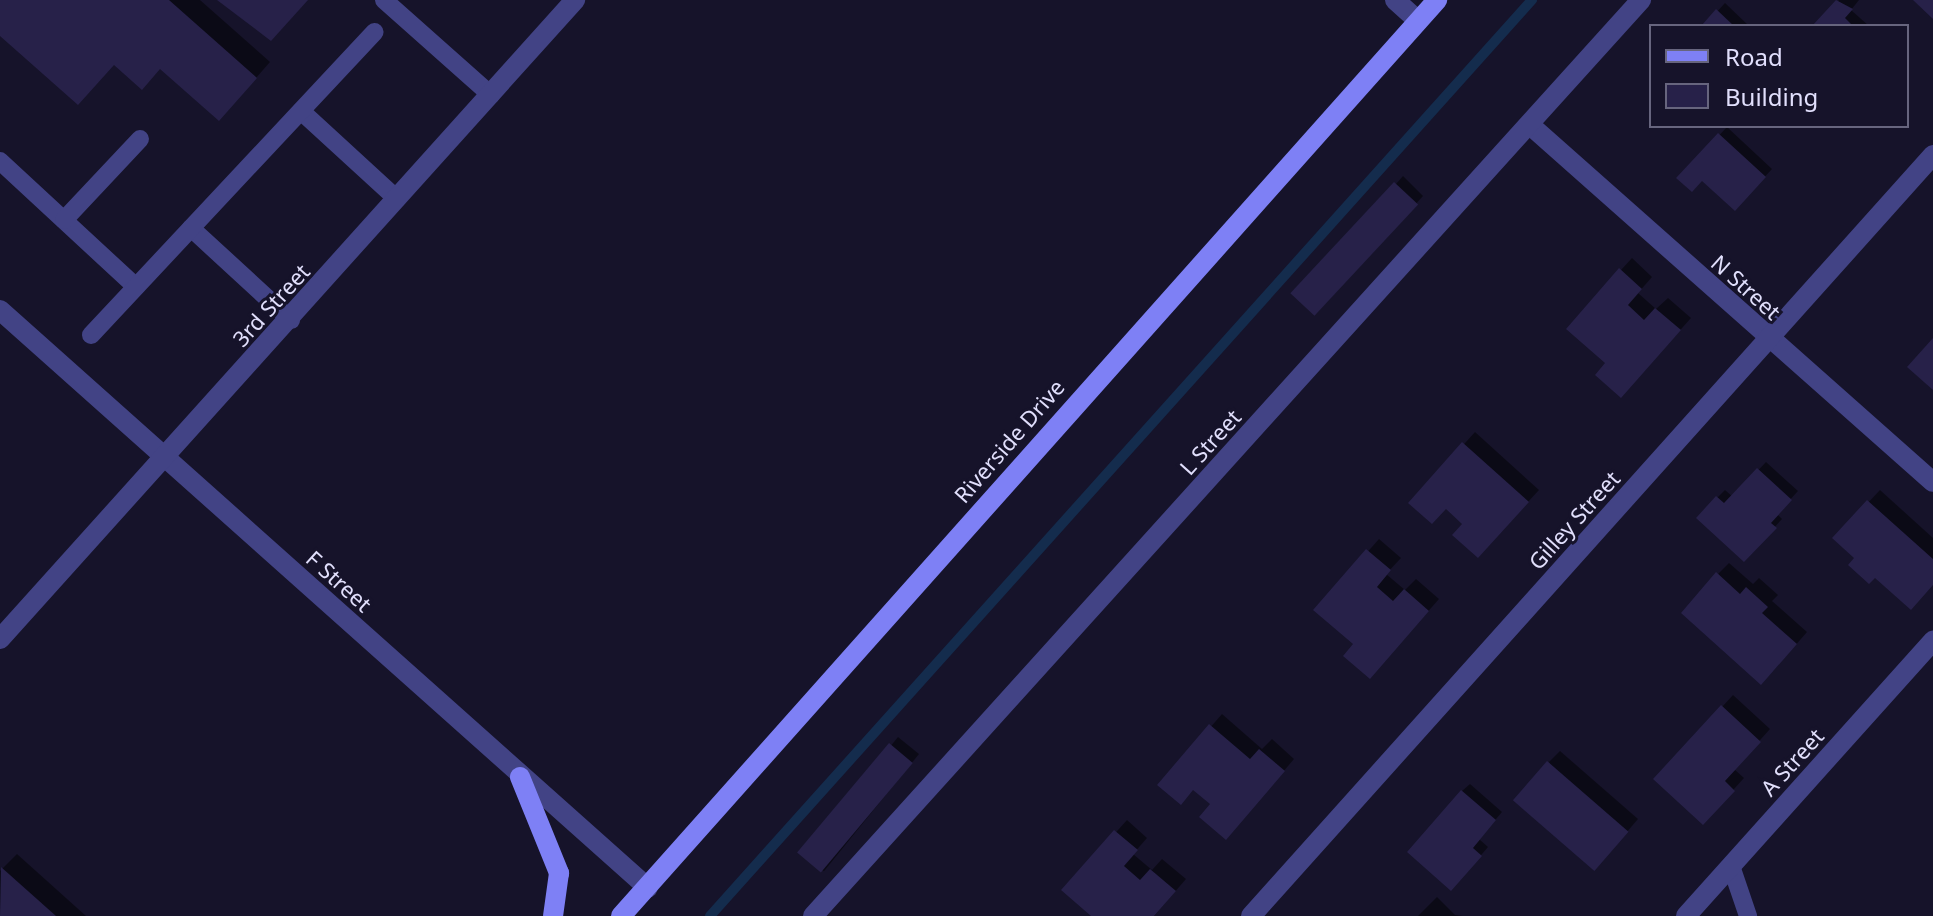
<!DOCTYPE html>
<style>
body{margin:0}
#map{position:relative;width:1933px;height:916px;overflow:hidden;background:#16132a;font-family:"Noto Sans",sans-serif}
div>[style]{position:absolute}
.shadow>*{inset:0;background:#0007;transform-origin:0 0}
.stream>*{height:10px;margin:-5px;padding:0 5px;transform-origin:5px;border-radius:5px;background:#142c4d}
.building>*{inset:0;background:#272149;transform-origin:0 0}
.lane>*{height:18px;margin:-9px;padding:0 9px;transform-origin:9px;border-radius:9px;background:#424385}
.street>*{height:20px;margin:-10px;padding:0 10px;transform-origin:10px;border-radius:10px;background:#424385}
.secondary>*{height:20px;margin:-10px;padding:0 10px;transform-origin:10px;border-radius:10px;background:#7e80f5}
span{translate:-50% -50%;white-space:nowrap;text-align:center;line-height:1.15;-webkit-text-stroke:6px #16132a;paint-order:stroke}
.street-label{font-size:22px;color:#e1dffc}
.legend{position:absolute;left:1649px;top:24px;width:260px;height:104px;box-sizing:border-box;background:#16132a;border:2px solid #67657e;margin:0;padding:10px 14px;list-style:none;font-size:24px;color:#e1dffc}
.legend li{display:flex;align-items:center;gap:16px;height:40px}
.legend b{width:40px;border:2px solid #67657e}
</style>
<div id="map">
<div class="shadow">
<i style="clip-path:polygon(0 0,200px 0,270px 62px,233px 104px,161px 68px,0 34px)"></i>
<i style="clip-path:polygon(1839px 0,1859px 0,1851px 10px,1869px 26px,1815px 26px)"></i>
<i style="clip-path:polygon(1725px 3px,1749px 26px,1705px 25px)"></i>
<i style="clip-path:polygon(1727px 127px,1772px 169px,1735px 209px,1702px 179px,1679px 178px)"></i>
<i style="clip-path:polygon(1403px 176px,1423px 196px,1323px 306px,1396px 184px)"></i>
<i style="clip-path:polygon(1632px 258px,1652px 277px,1638px 293px,1656px 309px,1668px 298px,1691px 318px,1632px 384px,1607px 363px,1621px 270px)"></i>
<i style="clip-path:polygon(1475px 432px,1539px 490px,1489px 544px,1446px 506px,1411px 503px)"></i>
<i style="clip-path:polygon(1766px 462px,1798px 491px,1777px 514px,1782px 519px,1744px 560px,1698px 517px,1725px 490px,1733px 497px)"></i>
<i style="clip-path:polygon(1880px 490px,1933px 538px,1933px 583px,1875px 575px,1835px 538px)"></i>
<i style="clip-path:polygon(1379px 539px,1401px 558px,1386px 574px,1405px 590px,1416px 579px,1439px 599px,1381px 665px,1316px 610px)"></i>
<i style="clip-path:polygon(1729px 563px,1753px 584px,1759px 578px,1778px 595px,1772px 601px,1807px 632px,1773px 671px,1718px 574px)"></i>
<i style="clip-path:polygon(1733px 695px,1770px 729px,1734px 769px,1744px 778px,1714px 811px,1722px 707px)"></i>
<i style="clip-path:polygon(1222px 714px,1262px 749px,1272px 739px,1294px 759px,1237px 826px,1194px 788px,1160px 785px)"></i>
<i style="left:898px;top:737px;width:27px;height:151px;rotate:39deg"></i>
<i style="clip-path:polygon(1560px 751px,1638px 819px,1602px 861px,1549px 762px)"></i>
<i style="clip-path:polygon(1470px 784px,1502px 812px,1479px 839px,1488px 847px,1459px 881px,1462px 791px)"></i>
<i style="clip-path:polygon(1127px 820px,1147px 838px,1133px 854px,1152px 870px,1162px 859px,1186px 879px,1154px 916px,1094px 916px,1064px 890px)"></i>
<i style="clip-path:polygon(17px 854px,86px 916px,0 916px,0 871px)"></i>
<i style="clip-path:polygon(1437px 897px,1455px 915px,1463px 916px,1418px 916px)"></i>
</div>
<div class="stream">
<i style="left:710px;top:916px;width:1231px;rotate:-48.1deg"></i>
</div>
<div class="building">
<i style="clip-path:polygon(0 0,169px 0,257px 78px,219px 121px,160px 69px,142px 90px,114px 65px,78px 105px,0 36px)"></i>
<i style="clip-path:polygon(217px 0,308px 0,271px 41px)"></i>
<i style="clip-path:polygon(1836px 0,1853px 9px,1845px 18px,1853px 26px,1812px 26px)"></i>
<i style="clip-path:polygon(1913px 0,1933px 0,1933px 19px)"></i>
<i style="clip-path:polygon(1716px 9px,1734px 26px,1702px 25px)"></i>
<i style="clip-path:polygon(1718px 133px,1766px 177px,1735px 211px,1702px 181px,1692px 192px,1676px 178px)"></i>
<i style="left:1394px;top:182px;width:33px;height:152px;rotate:43deg"></i>
<i style="clip-path:polygon(1619px 268px,1642px 289px,1628px 305px,1644px 320px,1655px 308px,1681px 330px,1621px 398px,1595px 375px,1605px 363px,1566px 329px)"></i>
<i style="clip-path:polygon(1933px 338px,1933px 390px,1907px 367px)"></i>
<i style="clip-path:polygon(1462px 442px,1529px 502px,1478px 558px,1452px 535px,1462px 524px,1446px 509px,1432px 524px,1408px 503px)"></i>
<i style="clip-path:polygon(1757px 468px,1792px 500px,1771px 523px,1777px 528px,1744px 562px,1696px 518px,1716px 496px,1724px 503px)"></i>
<i style="clip-path:polygon(1867px 500px,1933px 559px,1933px 585px,1911px 610px,1875px 578px,1869px 584px,1848px 565px,1854px 558px,1832px 538px)"></i>
<i style="clip-path:polygon(1366px 549px,1391px 570px,1377px 587px,1393px 601px,1404px 589px,1429px 611px,1370px 679px,1343px 656px,1353px 644px,1313px 610px)"></i>
<i style="clip-path:polygon(1716px 572px,1740px 594px,1746px 587px,1768px 607px,1762px 613px,1797px 644px,1761px 685px,1681px 613px)"></i>
<i style="clip-path:polygon(1721px 705px,1761px 742px,1725px 781px,1735px 791px,1703px 825px,1653px 779px)"></i>
<i style="clip-path:polygon(1209px 724px,1250px 759px,1259px 749px,1285px 771px,1226px 840px,1199px 817px,1210px 804px,1193px 790px,1181px 805px,1157px 785px)"></i>
<i style="left:889px;top:743px;width:31px;height:143px;rotate:40deg"></i>
<i style="left:1547px;top:761px;width:108px;height:52px;rotate:41deg"></i>
<i style="clip-path:polygon(1461px 790px,1496px 820px,1473px 848px,1482px 856px,1451px 891px,1407px 852px)"></i>
<i style="clip-path:polygon(1114px 830px,1138px 850px,1124px 866px,1140px 880px,1150px 869px,1176px 891px,1154px 916px,1091px 916px,1061px 890px)"></i>
<i style="clip-path:polygon(1px 867px,56px 916px,0 916px)"></i>
</div>
<div class="lane">
<i style="left:384px;top:0;width:143px;rotate:41.6deg"></i>
<i style="left:301px;top:111px;width:130px;rotate:42.5deg"></i>
<i style="left:0;top:161px;width:185px;rotate:42.8deg"></i>
<i style="left:64px;top:220px;width:111px;rotate:-46.8deg"></i>
<i style="left:191px;top:228px;width:136px;rotate:42.6deg"></i>
<i style="left:91px;top:335px;width:415px;rotate:-46.9deg"></i>
<i style="left:1731px;top:866px;width:53px;rotate:71.2deg"></i>
</div>
<div class="street">
<i style="left:1395px;top:0;width:31px;rotate:42deg"></i>
<i style="left:1530px;top:125px;width:538px;rotate:41.54deg"></i>
<i style="left:0;top:310px;width:868px;rotate:41.73deg"></i>
<i style="left:0;top:639px;width:860px;rotate:-48.02deg"></i>
<i style="left:813px;top:916px;width:1235px;rotate:-47.89deg"></i>
<i style="left:1251px;top:916px;width:1022px;rotate:-48.13deg"></i>
<i style="left:1686px;top:916px;width:370px;rotate:-48.1deg"></i>
</div>
<div class="secondary">
<i style="left:520px;top:777px;width:104px;rotate:67.9deg"></i>
<i style="left:559px;top:873px;width:43px;rotate:97.9deg"></i>
<i style="left:621px;top:916px;width:1227px;rotate:-48.3deg"></i>
</div>
<div class="street-label">
<span style="left:1746px;top:287px;rotate:42deg">N Street</span>
<span style="left:271px;top:305px;rotate:-48deg">3rd Street</span>
<span style="left:1009px;top:441px;rotate:-49deg">Riverside Drive</span>
<span style="left:1210px;top:442px;rotate:-48deg">L Street</span>
<span style="left:1574px;top:520px;rotate:-48deg">Gilley Street</span>
<span style="left:339px;top:581px;rotate:42deg">F Street</span>
<span style="left:1792px;top:762px;rotate:-48deg">A Street</span>
</div>
<ul class="legend">
<li><b style="height:10px;background:#7e80f5"></b>Road</li>
<li><b style="height:22px;background:#272149"></b>Building</li>
</ul>
</div>
